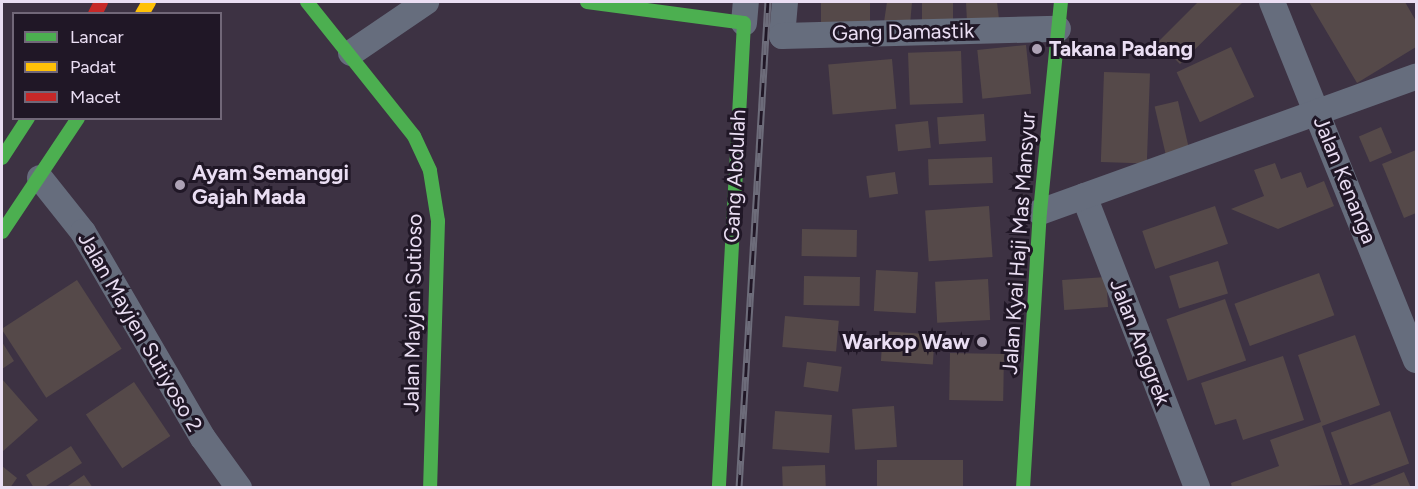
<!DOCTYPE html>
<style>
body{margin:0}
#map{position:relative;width:1418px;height:489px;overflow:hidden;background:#3d3243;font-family:Figtree,sans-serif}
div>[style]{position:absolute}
.building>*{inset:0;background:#554949;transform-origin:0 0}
.street>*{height:26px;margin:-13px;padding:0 13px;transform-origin:13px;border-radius:13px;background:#666d7d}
.fast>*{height:14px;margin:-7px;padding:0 7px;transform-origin:7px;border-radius:7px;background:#4caf50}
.slow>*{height:14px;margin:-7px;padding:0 7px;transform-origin:7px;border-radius:7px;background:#ffc107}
.jam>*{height:14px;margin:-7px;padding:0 7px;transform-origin:7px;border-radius:7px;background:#c62828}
.rail>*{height:7px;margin-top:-3.5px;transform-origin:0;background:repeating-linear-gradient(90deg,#201726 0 14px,#6d6c7a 0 28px);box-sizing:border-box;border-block:2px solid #6d6c7a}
.dots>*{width:16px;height:16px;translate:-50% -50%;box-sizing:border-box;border:3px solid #201726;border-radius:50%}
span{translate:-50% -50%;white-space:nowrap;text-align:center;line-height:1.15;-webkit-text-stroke:6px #201726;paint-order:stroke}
.street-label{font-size:21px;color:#eadef3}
.poi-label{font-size:21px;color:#eadef3;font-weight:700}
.left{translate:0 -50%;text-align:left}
.right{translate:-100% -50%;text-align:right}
.frame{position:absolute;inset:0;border:3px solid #eadef3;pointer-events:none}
.legend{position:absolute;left:12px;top:12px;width:210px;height:108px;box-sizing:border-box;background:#201726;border:2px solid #716778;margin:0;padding:8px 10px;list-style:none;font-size:18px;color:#eadef3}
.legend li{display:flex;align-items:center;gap:12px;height:30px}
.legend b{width:30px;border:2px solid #716778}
</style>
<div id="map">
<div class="building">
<i style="left:821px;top:2px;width:49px;height:21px"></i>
<i style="clip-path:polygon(887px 2px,912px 2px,910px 25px,884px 22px)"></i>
<i style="left:922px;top:2px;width:31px;height:21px"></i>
<i style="clip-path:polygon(966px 2px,997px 2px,999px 19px,967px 22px)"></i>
<i style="clip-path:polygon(1198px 2px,1243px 2px,1180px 64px,1158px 42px)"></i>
<i style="clip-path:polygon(1309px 2px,1405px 2px,1416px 21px,1416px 47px,1357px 83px)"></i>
<i style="left:1026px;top:45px;width:49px;height:49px;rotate:84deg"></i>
<i style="left:1231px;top:47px;width:55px;height:60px;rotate:65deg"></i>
<i style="left:961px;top:51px;width:52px;height:53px;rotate:88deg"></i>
<i style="left:892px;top:59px;width:50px;height:64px;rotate:85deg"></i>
<i style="left:1104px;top:72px;width:46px;height:90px;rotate:2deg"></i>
<i style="left:1178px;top:101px;width:50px;height:24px;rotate:77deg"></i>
<i style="left:984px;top:114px;width:27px;height:47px;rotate:86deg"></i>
<i style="left:928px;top:121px;width:27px;height:33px;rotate:84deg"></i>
<i style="left:1381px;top:127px;width:28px;height:24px;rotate:67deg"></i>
<i style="clip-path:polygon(1416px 150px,1416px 213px,1404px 218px,1382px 164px)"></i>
<i style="left:992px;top:157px;width:26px;height:64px;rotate:88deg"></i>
<i style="clip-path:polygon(1275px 163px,1281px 179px,1301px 172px,1307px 188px,1324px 181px,1334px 206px,1278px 229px,1231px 209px,1264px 196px,1254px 170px)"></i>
<i style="left:895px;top:172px;width:22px;height:29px;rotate:82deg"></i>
<i style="left:989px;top:206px;width:51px;height:64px;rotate:86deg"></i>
<i style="left:1215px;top:206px;width:40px;height:77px;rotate:71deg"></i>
<i style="left:802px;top:229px;width:55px;height:27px;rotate:1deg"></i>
<i style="left:1218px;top:261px;width:34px;height:51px;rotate:73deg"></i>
<i style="left:876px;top:270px;width:42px;height:41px;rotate:3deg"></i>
<i style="left:1319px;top:273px;width:45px;height:90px;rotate:70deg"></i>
<i style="left:804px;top:276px;width:56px;height:29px;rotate:1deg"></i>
<i style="left:1106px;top:277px;width:30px;height:44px;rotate:86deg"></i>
<i style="left:988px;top:279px;width:41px;height:53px;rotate:87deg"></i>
<i style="left:77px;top:280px;width:82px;height:90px;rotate:57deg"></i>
<i style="left:1225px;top:299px;width:65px;height:62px;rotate:71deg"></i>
<i style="left:785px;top:316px;width:54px;height:31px;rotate:5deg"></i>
<i style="left:883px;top:331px;width:52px;height:30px;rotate:4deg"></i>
<i style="clip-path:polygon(1355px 335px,1380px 405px,1322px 426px,1342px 485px,1232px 488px,1231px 483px,1279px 466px,1270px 440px,1321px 422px,1298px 355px)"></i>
<i style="clip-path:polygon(2px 342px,14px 361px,2px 369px)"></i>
<i style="left:950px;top:353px;width:54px;height:47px;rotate:1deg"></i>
<i style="clip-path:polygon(1283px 356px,1304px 420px,1243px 440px,1236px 419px,1215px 425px,1201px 383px)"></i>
<i style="left:807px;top:362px;width:35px;height:25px;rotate:8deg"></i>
<i style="clip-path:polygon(2px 379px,38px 420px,2px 452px)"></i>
<i style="left:134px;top:382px;width:65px;height:58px;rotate:56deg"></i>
<i style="left:894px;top:406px;width:41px;height:42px;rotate:86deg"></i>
<i style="left:775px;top:411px;width:57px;height:38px;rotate:4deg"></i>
<i style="left:1390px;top:411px;width:56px;height:63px;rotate:70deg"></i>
<i style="clip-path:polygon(71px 446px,82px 463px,43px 488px,34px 488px,26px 475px)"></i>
<i style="left:963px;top:460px;width:28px;height:86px;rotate:90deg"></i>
<i style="left:825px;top:465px;width:23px;height:43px;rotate:88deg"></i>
<i style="clip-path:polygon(2px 466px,17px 478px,10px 488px,2px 488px)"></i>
<i style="clip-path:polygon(1404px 472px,1411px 488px,1367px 488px,1367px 487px)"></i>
<i style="clip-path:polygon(84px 475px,93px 488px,65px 488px)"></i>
</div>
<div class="street">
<i style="left:785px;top:2px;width:34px;rotate:95deg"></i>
<i style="left:782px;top:36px;width:276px;rotate:-1.5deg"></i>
<i style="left:1272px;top:2px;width:386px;rotate:68.1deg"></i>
<i style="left:744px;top:23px;width:21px;rotate:-85deg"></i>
<i style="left:351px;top:53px;width:91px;rotate:-34.2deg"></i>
<i style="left:40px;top:178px;width:69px;rotate:51.5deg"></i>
<i style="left:83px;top:232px;width:238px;rotate:59.8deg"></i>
<i style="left:203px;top:438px;width:62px;rotate:54.2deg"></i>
<i style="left:1084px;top:196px;width:313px;rotate:68.8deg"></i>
<i style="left:1040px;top:212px;width:400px;rotate:-19.8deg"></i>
</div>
<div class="fast">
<i style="left:307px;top:2px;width:171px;rotate:51.4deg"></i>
<i style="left:414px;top:136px;width:38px;rotate:65deg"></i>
<i style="left:430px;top:171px;width:51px;rotate:80.9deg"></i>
<i style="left:438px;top:221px;width:267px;rotate:91.7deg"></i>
<i style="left:587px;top:2px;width:158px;rotate:7.6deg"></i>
<i style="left:744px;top:23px;width:466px;rotate:93.1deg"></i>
<i style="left:2px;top:158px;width:48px;rotate:-57deg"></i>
<i style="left:2px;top:232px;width:137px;rotate:-56.3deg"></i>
<i style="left:1023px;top:488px;width:277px;rotate:-86.5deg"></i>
<i style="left:1040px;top:212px;width:211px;rotate:-84.3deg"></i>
</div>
<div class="slow">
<i style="left:142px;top:14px;width:14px;rotate:-60deg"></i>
</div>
<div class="jam">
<i style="left:95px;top:14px;width:13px;rotate:-63deg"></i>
</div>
<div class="rail">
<i style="left:739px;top:488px;width:487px;rotate:-86.6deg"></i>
</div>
<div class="dots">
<i style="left:1037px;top:49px;background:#ada2b5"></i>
<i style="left:180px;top:185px;background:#ada2b5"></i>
<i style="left:982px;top:342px;background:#ada2b5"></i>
</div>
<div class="street-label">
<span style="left:903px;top:32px;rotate:-1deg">Gang Damastik</span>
<span style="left:735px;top:176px;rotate:-87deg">Gang Abdulah</span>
<span style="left:1345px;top:180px;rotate:68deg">Jalan Kenanga</span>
<span style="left:1019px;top:243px;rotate:-86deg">Jalan Kyai Haji Mas Mansyur</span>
<span style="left:413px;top:313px;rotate:-89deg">Jalan Mayjen Sutioso</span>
<span style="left:140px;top:332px;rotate:60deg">Jalan Mayjen Sutiyoso 2</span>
<span style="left:1140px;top:342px;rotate:69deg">Jalan Anggrek</span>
</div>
<div class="poi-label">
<span class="left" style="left:1049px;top:49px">Takana Padang</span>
<span class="left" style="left:192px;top:185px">Ayam Semanggi<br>Gajah Mada</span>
<span class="right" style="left:970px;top:342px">Warkop Waw</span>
</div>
<div class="frame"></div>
<ul class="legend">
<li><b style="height:8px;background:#4caf50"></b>Lancar</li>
<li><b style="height:8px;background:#ffc107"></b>Padat</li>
<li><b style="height:8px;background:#c62828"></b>Macet</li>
</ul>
</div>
